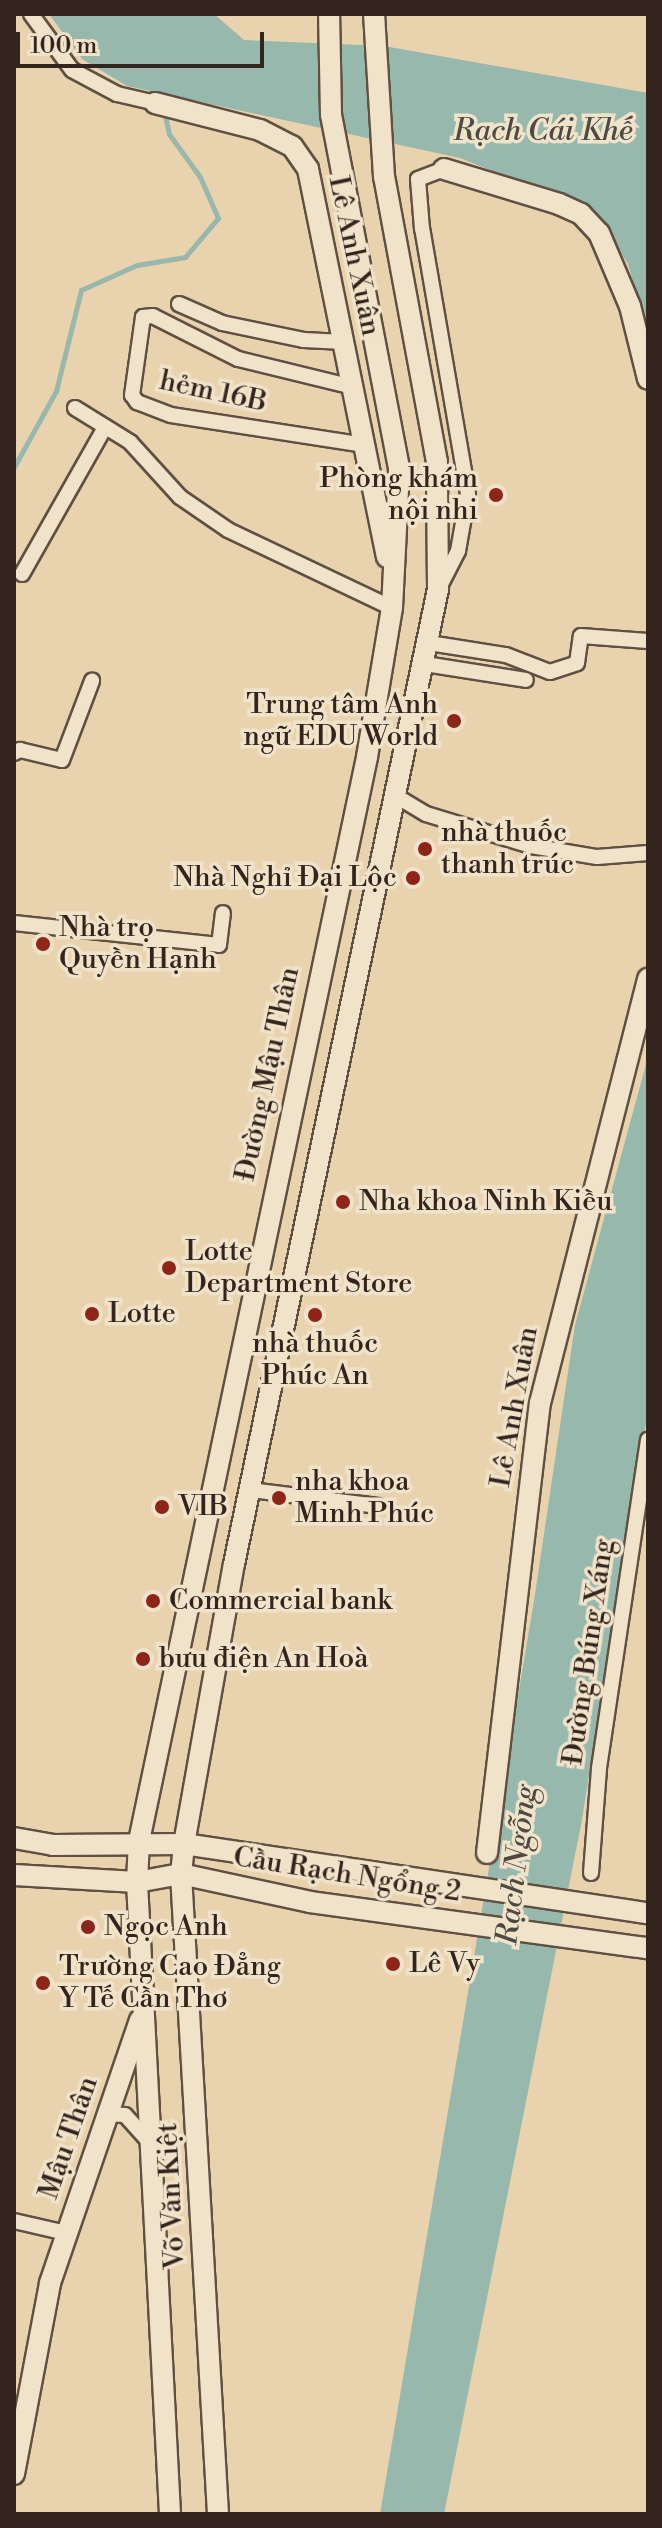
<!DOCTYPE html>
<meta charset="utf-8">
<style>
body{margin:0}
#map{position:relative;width:662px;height:2528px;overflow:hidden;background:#e9d3ae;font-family:"Libre Bodoni",serif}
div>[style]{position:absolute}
.water>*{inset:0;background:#97b8ac}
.stream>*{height:5px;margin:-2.5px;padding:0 2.5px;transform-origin:2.5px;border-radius:2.5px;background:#97b8ac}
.roads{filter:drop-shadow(2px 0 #605042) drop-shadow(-2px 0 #605042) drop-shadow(0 2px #605042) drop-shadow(0 -2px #605042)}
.street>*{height:14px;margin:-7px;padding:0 7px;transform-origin:7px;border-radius:7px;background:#f1e2ca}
.secondary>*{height:20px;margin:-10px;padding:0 10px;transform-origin:10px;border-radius:10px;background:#f1e2ca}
.dots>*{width:22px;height:22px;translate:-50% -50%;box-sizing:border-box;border:4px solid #f1e2ca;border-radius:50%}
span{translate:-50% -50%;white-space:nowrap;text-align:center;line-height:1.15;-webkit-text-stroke:7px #f1e2ca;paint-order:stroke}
.street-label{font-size:28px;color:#33251e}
.poi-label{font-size:28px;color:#33251e}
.right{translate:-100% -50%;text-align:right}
.left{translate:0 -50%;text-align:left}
.water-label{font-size:30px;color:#4c4a42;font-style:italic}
.frame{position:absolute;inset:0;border:16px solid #33251e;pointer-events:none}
.scale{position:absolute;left:16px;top:32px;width:248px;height:36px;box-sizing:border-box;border:4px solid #33251e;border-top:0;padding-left:10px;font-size:24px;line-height:28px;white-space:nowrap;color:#33251e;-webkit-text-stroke:6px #f1e2ca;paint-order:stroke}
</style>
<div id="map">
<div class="water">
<i style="clip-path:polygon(49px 14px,214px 14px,244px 40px,384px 46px,648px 93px,648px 334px,628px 264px,606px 230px,579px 206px,460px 158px,127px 86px,82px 59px)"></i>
<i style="clip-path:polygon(648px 1057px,648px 1410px,581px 1825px,444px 2514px,380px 2514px,534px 1601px,575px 1325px)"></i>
</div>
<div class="stream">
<i style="left:14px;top:467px;width:87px;rotate:-61.1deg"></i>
<i style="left:56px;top:391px;width:104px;rotate:-76.1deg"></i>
<i style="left:81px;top:290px;width:61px;rotate:-24.1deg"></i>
<i style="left:137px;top:265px;width:49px;rotate:-9.5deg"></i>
<i style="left:185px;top:257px;width:51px;rotate:-49.8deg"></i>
<i style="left:218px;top:218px;width:45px;rotate:-113.7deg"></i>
<i style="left:200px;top:177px;width:53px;rotate:-125.8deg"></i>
<i style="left:169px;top:134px;width:24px;rotate:-102deg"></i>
</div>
<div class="roads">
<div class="street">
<i style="left:31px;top:14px;width:69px;rotate:53.8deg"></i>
<i style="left:72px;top:70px;width:51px;rotate:28.1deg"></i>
<i style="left:117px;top:94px;width:39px;rotate:13deg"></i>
<i style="left:179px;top:304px;width:47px;rotate:23.8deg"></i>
<i style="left:222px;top:323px;width:84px;rotate:11.7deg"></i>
<i style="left:304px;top:340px;width:40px;rotate:2.9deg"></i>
<i style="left:353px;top:387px;width:118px;rotate:-166.3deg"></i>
<i style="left:238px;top:359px;width:95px;rotate:-153.2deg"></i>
<i style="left:153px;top:316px;width:10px;rotate:174deg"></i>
<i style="left:143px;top:317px;width:79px;rotate:98deg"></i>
<i style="left:132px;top:395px;width:9px;rotate:54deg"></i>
<i style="left:137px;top:402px;width:36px;rotate:21deg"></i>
<i style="left:171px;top:415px;width:196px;rotate:8.8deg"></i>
<i style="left:75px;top:408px;width:65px;rotate:31.7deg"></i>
<i style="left:130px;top:442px;width:74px;rotate:47.7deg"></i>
<i style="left:180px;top:497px;width:58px;rotate:34.5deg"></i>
<i style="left:228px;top:530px;width:182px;rotate:25.4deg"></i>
<i style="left:22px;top:574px;width:169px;rotate:-60.5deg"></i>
<i style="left:439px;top:588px;width:42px;rotate:-62.8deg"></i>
<i style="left:458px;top:551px;width:58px;rotate:-80deg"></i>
<i style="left:468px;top:494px;width:269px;rotate:-99.8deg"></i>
<i style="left:422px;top:229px;width:50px;rotate:-94.6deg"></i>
<i style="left:418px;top:179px;width:28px;rotate:-21deg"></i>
<i style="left:429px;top:643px;width:78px;rotate:8.9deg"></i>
<i style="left:506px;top:655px;width:47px;rotate:21.1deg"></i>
<i style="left:550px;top:672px;width:28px;rotate:-18deg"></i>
<i style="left:577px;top:663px;width:27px;rotate:-82deg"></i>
<i style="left:581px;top:636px;width:67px;rotate:4.3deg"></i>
<i style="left:425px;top:664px;width:102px;rotate:9deg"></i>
<i style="left:14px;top:753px;width:7px;rotate:-27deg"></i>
<i style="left:20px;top:750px;width:43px;rotate:13.4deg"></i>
<i style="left:62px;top:760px;width:85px;rotate:-69.2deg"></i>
<i style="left:396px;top:796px;width:35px;rotate:31deg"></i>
<i style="left:426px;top:814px;width:110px;rotate:16.9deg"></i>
<i style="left:531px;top:846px;width:67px;rotate:9.5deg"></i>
<i style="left:597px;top:857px;width:51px;rotate:-4.5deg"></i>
<i style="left:14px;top:923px;width:206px;rotate:6.1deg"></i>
<i style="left:219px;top:945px;width:32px;rotate:-83deg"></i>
<i style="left:251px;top:1490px;width:127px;rotate:7.2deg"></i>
<i style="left:591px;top:1873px;width:105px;rotate:-85.6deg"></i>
<i style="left:599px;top:1768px;width:332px;rotate:-81.5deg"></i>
<i style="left:106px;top:2114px;width:19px;rotate:3deg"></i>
<i style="left:125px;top:2115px;width:36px;rotate:48deg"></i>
<i style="left:14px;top:2221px;width:53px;rotate:13deg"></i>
</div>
<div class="secondary">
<i style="left:155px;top:103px;width:108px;rotate:14.4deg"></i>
<i style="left:260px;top:130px;width:36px;rotate:27deg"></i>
<i style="left:292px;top:146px;width:28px;rotate:55deg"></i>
<i style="left:308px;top:169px;width:396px;rotate:78.5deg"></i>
<i style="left:444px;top:169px;width:120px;rotate:16.9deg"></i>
<i style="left:559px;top:204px;width:24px;rotate:24deg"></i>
<i style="left:581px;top:214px;width:26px;rotate:47deg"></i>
<i style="left:599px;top:233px;width:79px;rotate:67deg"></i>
<i style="left:630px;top:306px;width:75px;rotate:76.1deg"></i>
<i style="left:14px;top:1838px;width:39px;rotate:10deg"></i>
<i style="left:52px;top:1845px;width:132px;rotate:-0.4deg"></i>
<i style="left:184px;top:1844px;width:469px;rotate:8.5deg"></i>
<i style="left:487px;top:1853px;width:453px;rotate:-83.3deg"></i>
<i style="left:540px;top:1403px;width:438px;rotate:-75.7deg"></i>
<i style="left:14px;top:1875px;width:123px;rotate:3.3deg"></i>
<i style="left:137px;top:1882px;width:45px;rotate:-10.3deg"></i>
<i style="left:181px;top:1874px;width:132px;rotate:12.2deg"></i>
<i style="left:310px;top:1902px;width:341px;rotate:7.8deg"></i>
<i style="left:14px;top:2474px;width:194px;rotate:-79.3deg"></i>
<i style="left:50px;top:2283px;width:278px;rotate:-71.1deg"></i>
<i style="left:170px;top:2514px;width:633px;rotate:-92.99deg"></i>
<i style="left:137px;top:1882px;width:41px;rotate:-87.2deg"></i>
<i style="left:139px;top:1841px;width:1108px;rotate:-78.12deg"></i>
<i style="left:367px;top:757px;width:151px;rotate:-80.5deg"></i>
<i style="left:392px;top:608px;width:140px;rotate:-87.1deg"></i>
<i style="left:399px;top:468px;width:359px;rotate:-100.9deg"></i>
<i style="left:331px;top:115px;width:101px;rotate:-91.1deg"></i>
<i style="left:218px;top:2514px;width:641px;rotate:-93.31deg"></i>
<i style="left:181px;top:1874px;width:30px;rotate:-84deg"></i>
<i style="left:184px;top:1844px;width:284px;rotate:-79.9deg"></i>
<i style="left:234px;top:1564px;width:996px;rotate:-78.18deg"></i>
<i style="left:438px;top:589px;width:127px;rotate:-90.5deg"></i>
<i style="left:437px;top:462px;width:290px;rotate:-100.5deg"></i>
<i style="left:384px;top:177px;width:163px;rotate:-93.5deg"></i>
</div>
</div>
<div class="dots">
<i style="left:496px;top:495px;background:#8f2418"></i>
<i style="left:454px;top:721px;background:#8f2418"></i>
<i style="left:425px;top:849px;background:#8f2418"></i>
<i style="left:413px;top:878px;background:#8f2418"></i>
<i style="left:43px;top:944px;background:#8f2418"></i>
<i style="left:343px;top:1202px;background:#8f2418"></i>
<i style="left:169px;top:1268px;background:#8f2418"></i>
<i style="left:92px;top:1314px;background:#8f2418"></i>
<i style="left:315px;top:1315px;background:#8f2418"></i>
<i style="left:279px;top:1498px;background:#8f2418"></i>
<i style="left:162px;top:1507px;background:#8f2418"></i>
<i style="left:153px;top:1601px;background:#8f2418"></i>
<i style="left:143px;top:1659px;background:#8f2418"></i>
<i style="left:88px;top:1927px;background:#8f2418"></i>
<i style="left:393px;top:1964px;background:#8f2418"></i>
<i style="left:43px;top:1983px;background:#8f2418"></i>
</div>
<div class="street-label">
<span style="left:354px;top:256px;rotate:78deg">Lê Anh Xuân</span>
<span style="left:213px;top:392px;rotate:12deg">hẻm 16B</span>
<span style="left:268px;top:1074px;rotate:-78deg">Đường Mậu Thân</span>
<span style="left:515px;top:1407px;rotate:-80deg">Lê Anh Xuân</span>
<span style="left:589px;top:1652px;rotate:-82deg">Đường Búng Xáng</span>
<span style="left:347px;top:1875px;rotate:9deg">Cầu Rạch Ngổng 2</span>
<span style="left:69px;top:2138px;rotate:-71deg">Mậu Thân</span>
<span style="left:172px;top:2196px;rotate:-93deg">Võ Văn Kiệt</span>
</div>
<div class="poi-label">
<span class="right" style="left:478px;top:495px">Phòng khám<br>nội nhi</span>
<span class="right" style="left:438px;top:721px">Trung tâm Anh<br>ngữ EDU World</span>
<span class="left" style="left:441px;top:849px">nhà thuốc<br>thanh trúc</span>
<span class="right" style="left:397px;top:878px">Nhà Nghỉ Đại Lộc</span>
<span class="left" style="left:59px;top:944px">Nhà trọ<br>Quyền Hạnh</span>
<span class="left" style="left:359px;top:1202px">Nha khoa Ninh Kiều</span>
<span class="left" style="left:185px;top:1268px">Lotte<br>Department Store</span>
<span class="left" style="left:108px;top:1314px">Lotte</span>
<span style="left:315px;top:1360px">nhà thuốc<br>Phúc An</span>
<span class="left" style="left:295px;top:1498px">nha khoa<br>Minh Phúc</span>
<span class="left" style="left:178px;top:1507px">VIB</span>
<span class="left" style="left:169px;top:1601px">Commercial bank</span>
<span class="left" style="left:159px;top:1659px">bưu điện An Hoà</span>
<span class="left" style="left:104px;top:1927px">Ngọc Anh</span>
<span class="left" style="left:409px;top:1964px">Lê Vy</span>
<span class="left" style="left:59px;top:1983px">Trường Cao Đẳng<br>Y Tế Cần Thơ</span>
</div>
<div class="water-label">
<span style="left:543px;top:131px">Rạch Cái Khế</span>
<span style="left:517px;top:1865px;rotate:-83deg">Rạch Ngỗng</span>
</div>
<div class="frame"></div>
<div class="scale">100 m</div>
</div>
